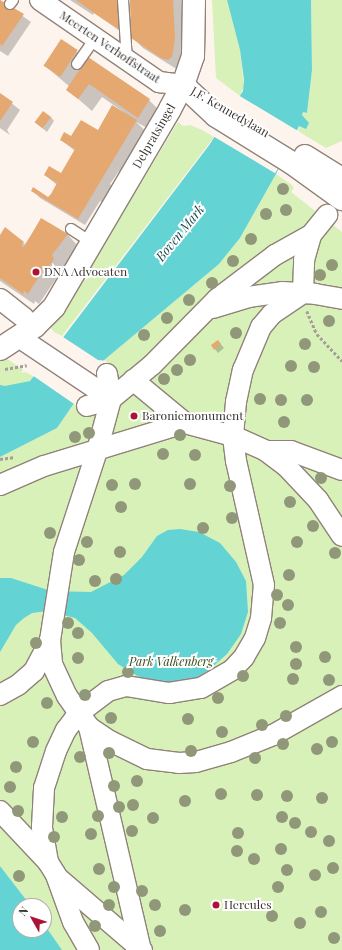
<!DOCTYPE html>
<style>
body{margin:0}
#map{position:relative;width:342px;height:950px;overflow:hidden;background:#fef4ee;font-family:"Playfair Display",serif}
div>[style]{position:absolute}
.green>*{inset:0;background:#d7f1b8}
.water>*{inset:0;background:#63d3d4}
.pier>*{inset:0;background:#fef4ee;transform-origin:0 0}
.shadow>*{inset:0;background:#0003}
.building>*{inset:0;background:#e5a870;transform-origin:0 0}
.path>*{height:2.5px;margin-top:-1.25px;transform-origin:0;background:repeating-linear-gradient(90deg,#a69e99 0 3px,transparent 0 5px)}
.roads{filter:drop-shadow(1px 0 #918279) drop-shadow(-1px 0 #918279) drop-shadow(0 1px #918279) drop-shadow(0 -1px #918279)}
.lane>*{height:10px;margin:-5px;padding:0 5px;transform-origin:5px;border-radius:5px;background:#fff}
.street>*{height:20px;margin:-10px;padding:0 10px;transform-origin:10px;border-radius:10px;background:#fff}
.secondary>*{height:22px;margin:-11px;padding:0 11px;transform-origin:11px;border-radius:11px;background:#fff}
.trees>*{width:12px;height:12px;margin:-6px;border-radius:50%;background:#919879}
.dots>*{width:11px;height:11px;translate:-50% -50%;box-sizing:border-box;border:2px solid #fff;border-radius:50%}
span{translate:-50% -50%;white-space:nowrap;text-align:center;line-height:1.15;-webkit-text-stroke:4px #fff;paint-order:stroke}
.street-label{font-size:12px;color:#3a3431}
.poi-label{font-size:12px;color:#3a3431}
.left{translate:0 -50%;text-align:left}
.park-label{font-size:12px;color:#384c1a;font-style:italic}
.water-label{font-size:13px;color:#194b4c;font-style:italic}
.north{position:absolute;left:12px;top:898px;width:40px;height:40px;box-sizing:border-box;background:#fff;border:1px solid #b0aead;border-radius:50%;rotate:309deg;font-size:11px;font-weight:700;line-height:16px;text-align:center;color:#3a3431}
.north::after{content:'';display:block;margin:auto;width:14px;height:18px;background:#ab1434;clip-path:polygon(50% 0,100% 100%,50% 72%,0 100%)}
</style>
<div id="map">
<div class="green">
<i style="clip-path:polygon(212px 0,227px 0,240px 50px,244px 86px,240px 96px,216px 78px)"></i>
<i style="clip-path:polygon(311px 0,342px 0,342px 141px,326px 148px,298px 131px,303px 112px,307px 113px,312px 70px)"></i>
<i style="clip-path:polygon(178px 122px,183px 126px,190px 125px,202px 130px,214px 137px,62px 336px,54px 332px,49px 326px,78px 287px)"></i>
<i style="clip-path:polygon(276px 174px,292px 185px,294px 188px,291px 192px,342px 232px,342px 950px,62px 950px,44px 924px,44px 906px,31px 906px,0 866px,0 457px,57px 428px,103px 361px,219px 264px,240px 238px)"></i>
<i style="clip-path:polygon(0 359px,9px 360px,23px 370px,21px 373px,26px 372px,33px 376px,30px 381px,5px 387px,0 385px)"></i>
</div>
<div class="water">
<i style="clip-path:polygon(227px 0,311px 0,312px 70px,307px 113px,303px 112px,302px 115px,309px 123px,306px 129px,299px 126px,276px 174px,240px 238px,219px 264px,103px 361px,57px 428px,0 457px,0 385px,5px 386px,30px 381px,210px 144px,243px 91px,244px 80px,240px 50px)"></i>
<i style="clip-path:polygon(180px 529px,199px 532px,220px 543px,236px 562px,246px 581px,248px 612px,241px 634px,227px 654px,209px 670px,191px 681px,172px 685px,144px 680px,118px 664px,92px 633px,75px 618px,47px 611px,32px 613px,24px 618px,16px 625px,0 652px,0 578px,11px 578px,51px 591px,91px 592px,124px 575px,142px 557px,157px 536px,168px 530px)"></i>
<i style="clip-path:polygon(0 866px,31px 906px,20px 906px,20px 930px,44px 930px,44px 924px,62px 950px,0 950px)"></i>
</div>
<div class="pier">
<i style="left:238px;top:95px;width:72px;height:48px;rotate:31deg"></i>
<i style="clip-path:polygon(60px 335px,98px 360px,107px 361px,77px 406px,32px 375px)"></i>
</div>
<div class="shadow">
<i style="clip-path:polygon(0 0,31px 22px,8px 56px,0 51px)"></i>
<i style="clip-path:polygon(70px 0,122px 0,127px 36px,94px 13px,93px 15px)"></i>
<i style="clip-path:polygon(131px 0,188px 0,189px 21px,183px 22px,184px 61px,178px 70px,143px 48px,132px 37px)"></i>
<i style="clip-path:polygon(62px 40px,87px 61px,149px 100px,162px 113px,151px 130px,136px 122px,152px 137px,128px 176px,119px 171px,110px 184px,115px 190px,107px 205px,100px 201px,85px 225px,40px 198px,33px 191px,48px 199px,57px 185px,45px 175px,65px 176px,75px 151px,61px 140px,98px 131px,125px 113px,102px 97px,92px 111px,68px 90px,70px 87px,44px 65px)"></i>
<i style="clip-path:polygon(0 94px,20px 110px,7px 130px,10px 135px,0 128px)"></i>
<i style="clip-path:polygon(51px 117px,54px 121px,47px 132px,36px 123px)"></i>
<i style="clip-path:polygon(42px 219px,68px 235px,78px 246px,39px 304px,35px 301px,34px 304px,0 281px,0 236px,25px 244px)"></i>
<i style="clip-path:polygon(218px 341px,224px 348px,218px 353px,215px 349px)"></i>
</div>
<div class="building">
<i style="clip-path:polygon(0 0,24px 14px,2px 46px,0 44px)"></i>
<i style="clip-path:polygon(76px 0,118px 0,120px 30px,97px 15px)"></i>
<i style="clip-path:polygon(130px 0,173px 0,175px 39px,172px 57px,168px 60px,161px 58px,131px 38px)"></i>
<i style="left:61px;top:39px;width:20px;height:32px;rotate:33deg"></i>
<i style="clip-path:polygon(88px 57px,150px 99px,138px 118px,89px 84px,78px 99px,66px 90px)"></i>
<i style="clip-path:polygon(0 93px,13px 102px,0 121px)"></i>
<i style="clip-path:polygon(112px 105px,137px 120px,78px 219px,31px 191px,33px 187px,48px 197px,51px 194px,57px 183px,44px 175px,49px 166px,61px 173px,75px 149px,60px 140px,64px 132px,71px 136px,81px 120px,98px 130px)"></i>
<i style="left:43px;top:111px;width:10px;height:14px;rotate:37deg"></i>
<i style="clip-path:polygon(41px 218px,68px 234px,52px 255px,54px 259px,48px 268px,44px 269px,28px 294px,24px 291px,23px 294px,0 278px,0 235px,5px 227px,24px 242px,21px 246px,24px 247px)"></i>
<i style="clip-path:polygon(218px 340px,221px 344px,214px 350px,211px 345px)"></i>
</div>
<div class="path">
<i style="left:307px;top:311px;width:25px;rotate:67deg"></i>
<i style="left:317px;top:334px;width:37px;rotate:47deg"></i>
<i style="left:5px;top:369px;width:22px;rotate:-10deg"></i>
<i style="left:0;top:459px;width:15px;rotate:-8deg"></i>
</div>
<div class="roads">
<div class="lane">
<i style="left:123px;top:0;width:60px;rotate:86.2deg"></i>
<i style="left:10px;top:4px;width:5px;rotate:-53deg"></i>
<i style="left:77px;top:64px;width:32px;rotate:-55deg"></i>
<i style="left:71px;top:229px;width:24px;rotate:33deg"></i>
</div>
<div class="street">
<i style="left:40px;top:0;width:145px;rotate:34.6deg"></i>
<i style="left:159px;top:82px;width:24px;rotate:7deg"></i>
<i style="left:0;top:299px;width:31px;rotate:38deg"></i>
<i style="left:213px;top:308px;width:37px;rotate:-17deg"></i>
<i style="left:248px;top:297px;width:34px;rotate:-8deg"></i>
<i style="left:282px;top:292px;width:33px;rotate:3deg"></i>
<i style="left:315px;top:294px;width:27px;rotate:10deg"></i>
<i style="left:26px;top:342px;width:102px;rotate:33.8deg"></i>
<i style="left:107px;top:374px;width:25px;rotate:81deg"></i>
<i style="left:111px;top:399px;width:54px;rotate:105.1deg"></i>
<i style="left:97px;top:451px;width:106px;rotate:108.1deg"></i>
<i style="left:64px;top:552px;width:89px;rotate:99deg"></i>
<i style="left:50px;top:640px;width:24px;rotate:85deg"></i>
<i style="left:52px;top:664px;width:35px;rotate:65deg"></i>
<i style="left:67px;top:696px;width:21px;rotate:55deg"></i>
<i style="left:79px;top:713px;width:17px;rotate:54deg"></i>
<i style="left:89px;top:727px;width:25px;rotate:34deg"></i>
<i style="left:110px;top:741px;width:41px;rotate:25.9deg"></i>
<i style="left:147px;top:759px;width:32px;rotate:7deg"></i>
<i style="left:179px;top:763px;width:17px;rotate:-3deg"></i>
<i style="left:196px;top:762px;width:36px;rotate:-16deg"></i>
<i style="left:231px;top:752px;width:45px;rotate:-22deg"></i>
<i style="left:273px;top:735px;width:79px;rotate:-29.5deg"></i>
<i style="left:133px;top:380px;width:67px;rotate:39.6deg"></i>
<i style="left:185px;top:423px;width:50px;rotate:15.2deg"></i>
<i style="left:233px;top:436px;width:36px;rotate:24deg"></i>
<i style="left:266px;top:451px;width:25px;rotate:37deg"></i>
<i style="left:286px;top:466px;width:47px;rotate:46.7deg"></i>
<i style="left:318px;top:500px;width:43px;rotate:56.3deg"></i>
<i style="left:87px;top:406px;width:25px;rotate:-16deg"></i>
<i style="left:111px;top:399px;width:53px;rotate:-39.7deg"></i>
<i style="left:152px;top:365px;width:93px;rotate:-45.4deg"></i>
<i style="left:217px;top:299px;width:73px;rotate:-37.2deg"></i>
<i style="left:275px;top:255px;width:41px;rotate:-29.1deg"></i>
<i style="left:311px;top:235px;width:26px;rotate:-51deg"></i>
<i style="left:266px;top:451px;width:25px"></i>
<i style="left:291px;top:451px;width:54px;rotate:20.4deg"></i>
<i style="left:0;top:485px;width:48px;rotate:-23.4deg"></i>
<i style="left:44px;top:466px;width:147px;rotate:-17deg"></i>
<i style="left:0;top:695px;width:21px;rotate:-29deg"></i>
<i style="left:18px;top:685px;width:21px;rotate:-41deg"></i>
<i style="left:34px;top:671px;width:34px;rotate:-62deg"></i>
<i style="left:89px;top:727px;width:229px;rotate:76.9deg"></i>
<i style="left:0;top:811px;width:70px;rotate:46.7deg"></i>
<i style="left:48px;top:862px;width:15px;rotate:58deg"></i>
<i style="left:56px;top:875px;width:50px;rotate:70.1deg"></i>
<i style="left:73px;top:922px;width:32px;rotate:60deg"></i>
<i style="left:48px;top:862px;width:36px;rotate:-100deg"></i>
<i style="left:42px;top:827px;width:39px;rotate:-87deg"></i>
<i style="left:44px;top:788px;width:39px;rotate:-72deg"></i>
<i style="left:56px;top:751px;width:23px;rotate:-65deg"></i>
<i style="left:66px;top:730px;width:21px;rotate:-53deg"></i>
<i style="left:79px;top:713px;width:36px;rotate:-37deg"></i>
<i style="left:108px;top:691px;width:19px;rotate:-16deg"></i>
<i style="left:126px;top:686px;width:44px;rotate:9.2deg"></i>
<i style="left:169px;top:693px;width:32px;rotate:-9deg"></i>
<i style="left:201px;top:688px;width:36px;rotate:-30deg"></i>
<i style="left:232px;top:670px;width:18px;rotate:-47deg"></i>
<i style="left:244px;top:657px;width:22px;rotate:-60deg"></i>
<i style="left:255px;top:638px;width:21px;rotate:-73deg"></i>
<i style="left:261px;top:618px;width:33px;rotate:-85deg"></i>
<i style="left:264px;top:585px;width:127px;rotate:-102.7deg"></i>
<i style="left:236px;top:461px;width:25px;rotate:-97deg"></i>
<i style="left:233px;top:436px;width:34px;rotate:-85deg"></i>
<i style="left:236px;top:402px;width:33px;rotate:-78deg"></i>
<i style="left:243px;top:370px;width:47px;rotate:-67.3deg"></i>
<i style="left:261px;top:327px;width:17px;rotate:-50deg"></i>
<i style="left:272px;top:314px;width:37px;rotate:-34deg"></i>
<i style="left:303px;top:293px;width:33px;rotate:-88deg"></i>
<i style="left:304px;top:260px;width:26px;rotate:-74deg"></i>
<i style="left:57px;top:877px;width:112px;rotate:40.7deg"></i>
</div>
<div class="secondary">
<i style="left:183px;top:85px;width:45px;rotate:43.2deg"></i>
<i style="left:216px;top:116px;width:89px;rotate:31.7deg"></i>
<i style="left:292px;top:163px;width:62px;rotate:35.8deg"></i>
<i style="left:305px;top:156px;width:44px;rotate:31.9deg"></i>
<i style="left:0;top:349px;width:42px;rotate:-33.3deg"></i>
<i style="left:35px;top:326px;width:27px;rotate:-45deg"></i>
<i style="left:54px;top:307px;width:229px;rotate:-59.6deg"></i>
<i style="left:170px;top:109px;width:27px;rotate:-62deg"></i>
<i style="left:183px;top:85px;width:31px;rotate:-71deg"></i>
<i style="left:193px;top:56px;width:56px;rotate:-89deg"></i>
</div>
</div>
<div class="trees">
<i style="left:283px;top:189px"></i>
<i style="left:286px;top:210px"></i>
<i style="left:266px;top:214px"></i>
<i style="left:251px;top:239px"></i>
<i style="left:233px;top:261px"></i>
<i style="left:332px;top:265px"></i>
<i style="left:320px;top:275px"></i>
<i style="left:212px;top:283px"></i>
<i style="left:189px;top:300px"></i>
<i style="left:167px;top:318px"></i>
<i style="left:329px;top:321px"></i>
<i style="left:236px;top:333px"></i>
<i style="left:144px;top:335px"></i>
<i style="left:305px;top:344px"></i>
<i style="left:190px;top:360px"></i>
<i style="left:291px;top:366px"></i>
<i style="left:314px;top:367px"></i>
<i style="left:177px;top:370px"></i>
<i style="left:164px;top:379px"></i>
<i style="left:260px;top:399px"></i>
<i style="left:281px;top:400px"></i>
<i style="left:307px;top:400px"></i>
<i style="left:284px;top:422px"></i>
<i style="left:89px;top:433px"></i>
<i style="left:180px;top:435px"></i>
<i style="left:75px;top:437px"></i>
<i style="left:163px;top:454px"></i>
<i style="left:195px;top:455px"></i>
<i style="left:321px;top:478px"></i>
<i style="left:135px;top:484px"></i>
<i style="left:190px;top:484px"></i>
<i style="left:112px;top:485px"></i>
<i style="left:230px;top:486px"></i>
<i style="left:290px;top:502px"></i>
<i style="left:121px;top:507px"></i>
<i style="left:232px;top:518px"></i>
<i style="left:313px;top:526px"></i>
<i style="left:203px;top:528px"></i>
<i style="left:50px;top:533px"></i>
<i style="left:87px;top:542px"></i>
<i style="left:297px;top:542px"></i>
<i style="left:120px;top:552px"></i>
<i style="left:335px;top:553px"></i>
<i style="left:79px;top:560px"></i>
<i style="left:289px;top:575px"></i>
<i style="left:116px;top:579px"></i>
<i style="left:95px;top:581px"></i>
<i style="left:277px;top:595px"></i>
<i style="left:288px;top:605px"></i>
<i style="left:68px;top:623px"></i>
<i style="left:280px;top:623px"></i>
<i style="left:78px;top:633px"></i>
<i style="left:36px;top:643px"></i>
<i style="left:296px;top:647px"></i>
<i style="left:325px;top:657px"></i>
<i style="left:78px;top:658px"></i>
<i style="left:296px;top:664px"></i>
<i style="left:128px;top:672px"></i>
<i style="left:243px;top:676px"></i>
<i style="left:293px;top:679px"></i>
<i style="left:329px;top:680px"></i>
<i style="left:85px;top:695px"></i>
<i style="left:218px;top:698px"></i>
<i style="left:47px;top:703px"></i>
<i style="left:286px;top:716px"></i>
<i style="left:111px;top:718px"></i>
<i style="left:188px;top:719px"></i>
<i style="left:262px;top:725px"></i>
<i style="left:222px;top:732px"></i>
<i style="left:33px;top:742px"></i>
<i style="left:332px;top:742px"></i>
<i style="left:283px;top:744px"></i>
<i style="left:317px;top:749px"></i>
<i style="left:191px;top:751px"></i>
<i style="left:109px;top:753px"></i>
<i style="left:80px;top:757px"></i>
<i style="left:255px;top:758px"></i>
<i style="left:16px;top:767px"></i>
<i style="left:137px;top:781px"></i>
<i style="left:114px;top:786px"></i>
<i style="left:10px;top:787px"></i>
<i style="left:221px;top:794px"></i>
<i style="left:257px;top:795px"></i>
<i style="left:287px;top:796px"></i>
<i style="left:322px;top:798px"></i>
<i style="left:185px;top:801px"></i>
<i style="left:133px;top:805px"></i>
<i style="left:119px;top:807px"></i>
<i style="left:18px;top:811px"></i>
<i style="left:98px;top:816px"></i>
<i style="left:62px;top:817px"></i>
<i style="left:282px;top:817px"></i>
<i style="left:153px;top:818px"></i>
<i style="left:295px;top:823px"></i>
<i style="left:132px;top:831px"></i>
<i style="left:311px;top:832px"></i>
<i style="left:238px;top:833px"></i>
<i style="left:91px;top:834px"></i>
<i style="left:54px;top:837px"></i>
<i style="left:329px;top:841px"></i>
<i style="left:281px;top:849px"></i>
<i style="left:237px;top:851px"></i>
<i style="left:254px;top:859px"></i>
<i style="left:333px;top:868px"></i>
<i style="left:99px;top:869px"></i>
<i style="left:287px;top:870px"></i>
<i style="left:315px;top:875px"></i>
<i style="left:19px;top:876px"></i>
<i style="left:114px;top:887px"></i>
<i style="left:278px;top:887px"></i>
<i style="left:142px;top:891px"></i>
<i style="left:109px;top:905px"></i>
<i style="left:155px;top:905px"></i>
<i style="left:185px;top:910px"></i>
<i style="left:321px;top:912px"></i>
<i style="left:272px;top:916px"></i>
<i style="left:300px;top:923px"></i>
<i style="left:95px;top:926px"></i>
<i style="left:160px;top:931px"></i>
<i style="left:334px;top:938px"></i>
</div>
<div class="dots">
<i style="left:36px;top:272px;background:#ab1434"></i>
<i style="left:134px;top:416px;background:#ab1434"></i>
<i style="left:216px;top:905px;background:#ab1434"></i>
</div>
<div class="street-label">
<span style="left:110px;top:47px;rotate:34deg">Meerten Verhoffstraat</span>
<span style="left:230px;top:112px;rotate:30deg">J.F. Kennedylaan</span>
<span style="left:154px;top:136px;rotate:-60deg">Delpratsingel</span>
</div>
<div class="poi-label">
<span class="left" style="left:44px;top:272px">DNA Advocaten</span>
<span class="left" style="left:142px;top:416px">Baroniemonument</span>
<span class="left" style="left:224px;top:905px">Hercules</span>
</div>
<div class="park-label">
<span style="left:171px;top:662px">Park Valkenberg</span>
</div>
<div class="water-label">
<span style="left:180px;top:233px;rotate:-51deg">Boven Mark</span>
</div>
<div class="north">N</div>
</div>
